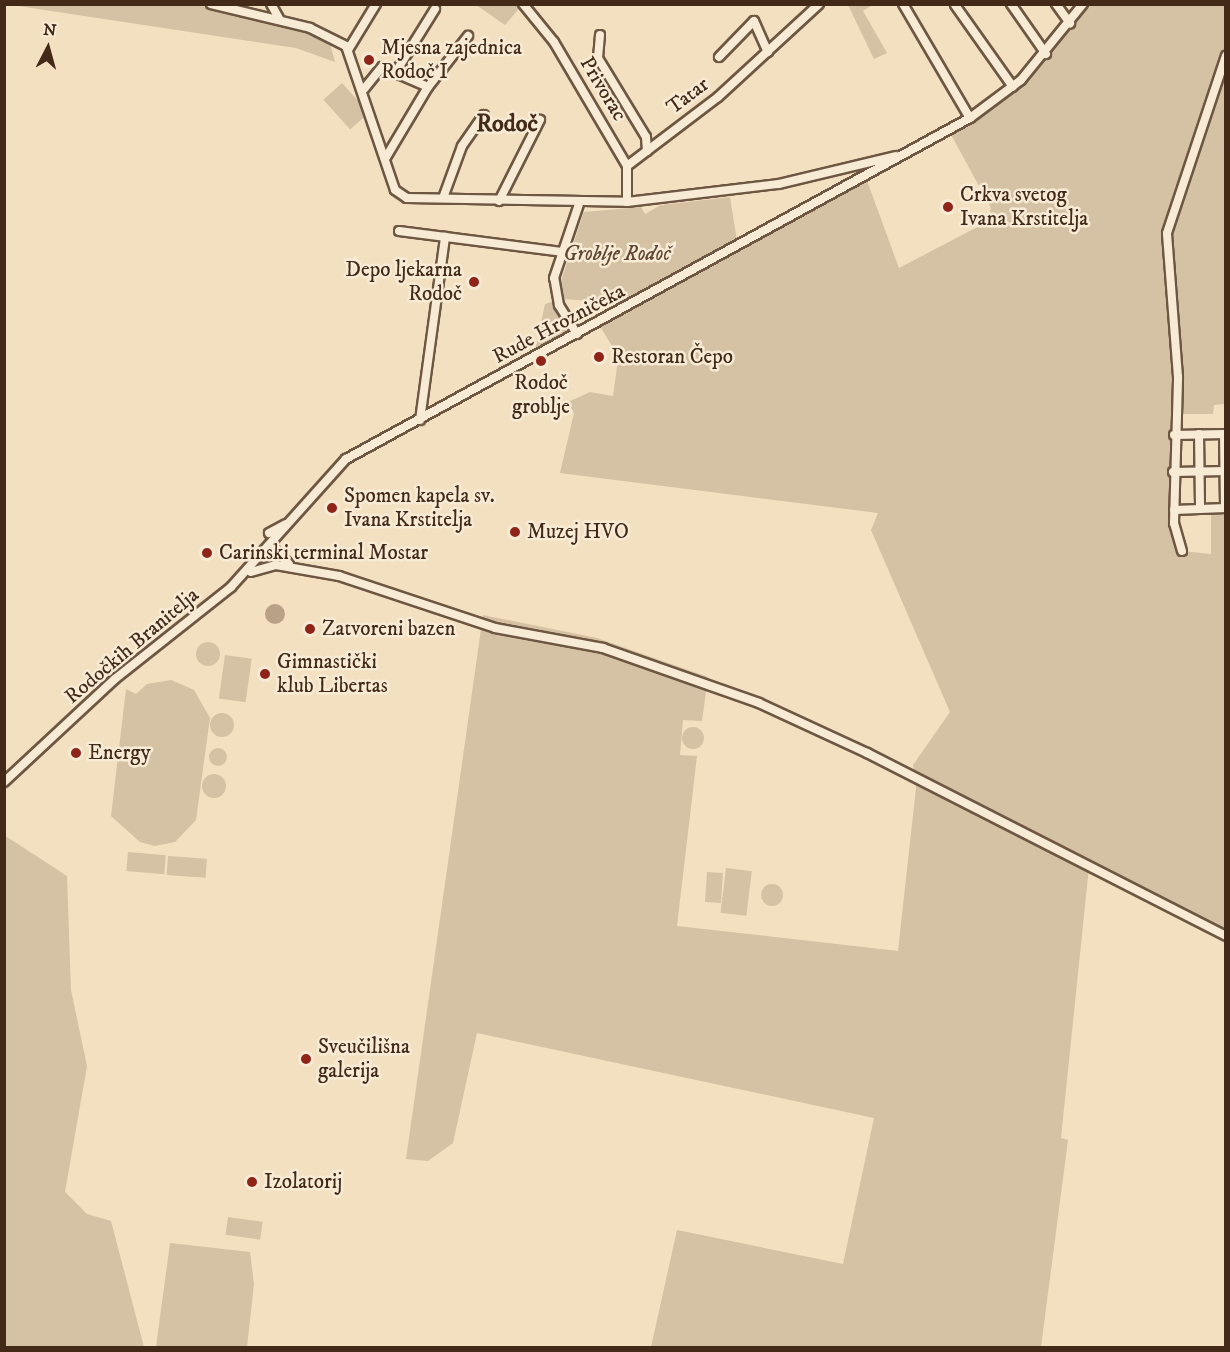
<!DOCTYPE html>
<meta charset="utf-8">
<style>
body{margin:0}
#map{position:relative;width:1230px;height:1352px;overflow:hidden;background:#f3e0c0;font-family:"IM FELL DW Pica",serif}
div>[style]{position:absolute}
.green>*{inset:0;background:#d5c1a3;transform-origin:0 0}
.round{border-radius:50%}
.water>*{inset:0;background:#b7a287}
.roads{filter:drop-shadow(2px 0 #6e5742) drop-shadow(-2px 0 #6e5742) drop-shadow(0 2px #6e5742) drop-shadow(0 -2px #6e5742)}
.minor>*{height:8px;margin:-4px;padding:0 4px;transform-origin:4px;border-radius:4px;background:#f7ebd6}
.dots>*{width:16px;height:16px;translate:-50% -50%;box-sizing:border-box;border:3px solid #f7ebd6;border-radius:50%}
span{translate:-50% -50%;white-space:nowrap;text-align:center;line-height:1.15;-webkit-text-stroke:5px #f7ebd6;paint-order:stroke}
.poi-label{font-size:21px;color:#422918}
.left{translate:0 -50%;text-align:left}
.right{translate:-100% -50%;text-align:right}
.street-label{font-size:21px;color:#422918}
.park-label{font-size:21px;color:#5f4734;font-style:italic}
.quarter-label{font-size:24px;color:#422918;font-weight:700}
.frame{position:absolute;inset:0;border:6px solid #422918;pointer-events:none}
.north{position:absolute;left:18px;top:18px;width:60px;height:60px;-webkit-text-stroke:4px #f7ebd6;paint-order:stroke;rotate:6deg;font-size:16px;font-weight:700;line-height:24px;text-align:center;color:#422918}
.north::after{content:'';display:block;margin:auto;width:21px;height:27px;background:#422918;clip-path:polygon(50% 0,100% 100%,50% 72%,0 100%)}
</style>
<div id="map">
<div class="green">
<i style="clip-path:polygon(5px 4px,208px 5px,328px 36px,335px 62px,296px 48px)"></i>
<i style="clip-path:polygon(476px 5px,522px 5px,505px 25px)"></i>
<i style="clip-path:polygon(848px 5px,872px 5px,863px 11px,887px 53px,874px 59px)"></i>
<i style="clip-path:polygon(1084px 5px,1225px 5px,1225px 404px,1214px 405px,1213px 414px,1174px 414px,1174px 510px,1182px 551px,1211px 554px,1211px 509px,1225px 508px,1225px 936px,1089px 867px,1061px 1138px,1068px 1140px,1041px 1347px,651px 1347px,677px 1230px,843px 1264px,874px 1118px,477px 1033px,453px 1143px,428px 1161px,406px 1159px,483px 615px,597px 638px,708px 677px,702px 721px,683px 720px,680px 755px,697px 756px,677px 926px,898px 951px,916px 788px,913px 765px,950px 712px,871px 530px,878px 513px,560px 473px,574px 413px,568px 402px,590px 392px,613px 396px,620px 345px,612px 346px,598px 323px,866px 178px,899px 268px,987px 222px,991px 208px,949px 131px,1002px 98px)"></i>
<i style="left:342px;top:83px;width:40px;height:25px;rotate:48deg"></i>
<i style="clip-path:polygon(730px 197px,737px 241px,621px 303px,562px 299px,558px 290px,584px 212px,641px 207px,645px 214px,661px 205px)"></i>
<i style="clip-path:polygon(557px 300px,577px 334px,535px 351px,545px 304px)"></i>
<i class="round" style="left:196px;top:642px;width:24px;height:24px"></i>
<i style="left:225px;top:655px;width:27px;height:44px;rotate:8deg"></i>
<i style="clip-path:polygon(171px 680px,194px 690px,210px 718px,196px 820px,175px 842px,155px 846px,140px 842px,111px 816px,126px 689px,136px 694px,147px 684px)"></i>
<i class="round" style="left:210px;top:713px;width:24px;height:24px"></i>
<i class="round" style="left:682px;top:727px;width:22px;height:22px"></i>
<i class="round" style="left:209px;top:748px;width:18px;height:18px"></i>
<i class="round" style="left:202px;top:774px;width:24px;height:24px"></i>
<i style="clip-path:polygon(4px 835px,67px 876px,71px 990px,87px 1066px,65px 1192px,87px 1214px,111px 1221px,144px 1347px,5px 1347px)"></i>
<i style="left:128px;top:852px;width:38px;height:19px;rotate:5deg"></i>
<i style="left:168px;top:856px;width:39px;height:19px;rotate:4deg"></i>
<i style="left:726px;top:868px;width:26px;height:45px;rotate:7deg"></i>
<i style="left:707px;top:872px;width:16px;height:30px;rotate:4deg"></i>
<i class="round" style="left:761px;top:884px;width:22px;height:22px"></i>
<i style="left:228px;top:1217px;width:35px;height:18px;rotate:8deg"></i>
<i style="clip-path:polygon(170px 1243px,250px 1252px,254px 1284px,247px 1347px,156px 1347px)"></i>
</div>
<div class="water">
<i class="round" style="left:265px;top:604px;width:20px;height:20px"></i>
</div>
<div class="roads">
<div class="minor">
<i style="left:211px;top:4px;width:102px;rotate:13.6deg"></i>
<i style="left:310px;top:28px;width:40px;rotate:26.6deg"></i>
<i style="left:346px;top:46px;width:152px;rotate:71.2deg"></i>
<i style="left:395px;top:190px;width:14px;rotate:34deg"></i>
<i style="left:407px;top:198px;width:220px;rotate:1deg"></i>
<i style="left:627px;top:202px;width:153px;rotate:-6.8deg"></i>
<i style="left:779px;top:184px;width:120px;rotate:-13.5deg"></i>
<i style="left:271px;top:4px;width:18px;rotate:61deg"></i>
<i style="left:523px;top:4px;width:49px;rotate:50.8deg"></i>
<i style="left:554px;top:42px;width:144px;rotate:59.5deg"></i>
<i style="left:627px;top:166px;width:36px;rotate:90deg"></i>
<i style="left:903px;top:4px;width:132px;rotate:59.6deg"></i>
<i style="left:1011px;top:4px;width:61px;rotate:55deg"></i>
<i style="left:1056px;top:4px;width:24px;rotate:54deg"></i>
<i style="left:955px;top:5px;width:100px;rotate:54.7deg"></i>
<i style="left:600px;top:35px;width:23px;rotate:95deg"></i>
<i style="left:598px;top:58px;width:92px;rotate:58.7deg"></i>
<i style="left:646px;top:137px;width:14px;rotate:86deg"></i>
<i style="left:348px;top:50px;width:54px;rotate:-58.7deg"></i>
<i style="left:719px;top:57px;width:50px;rotate:-45.8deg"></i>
<i style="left:754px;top:21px;width:34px;rotate:66deg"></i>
<i style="left:397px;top:70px;width:72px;rotate:-58.1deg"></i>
<i style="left:364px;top:89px;width:28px;rotate:-51deg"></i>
<i style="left:382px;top:67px;width:50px;rotate:23.5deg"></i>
<i style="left:385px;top:159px;width:84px;rotate:-59.2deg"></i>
<i style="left:428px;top:87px;width:65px;rotate:-51.9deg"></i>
<i style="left:627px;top:166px;width:114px;rotate:-37.2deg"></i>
<i style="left:718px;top:97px;width:137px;rotate:-42.6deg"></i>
<i style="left:443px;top:198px;width:55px;rotate:-69.9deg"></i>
<i style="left:462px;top:146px;width:38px;rotate:-55deg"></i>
<i style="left:499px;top:201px;width:91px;rotate:-63.2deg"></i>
<i style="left:399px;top:231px;width:166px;rotate:7.3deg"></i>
<i style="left:577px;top:334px;width:34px;rotate:-122deg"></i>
<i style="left:559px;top:305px;width:27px;rotate:-100deg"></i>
<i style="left:554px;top:278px;width:78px;rotate:-71.3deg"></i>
<i style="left:420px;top:420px;width:185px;rotate:-82.2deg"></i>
<i style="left:1199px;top:434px;width:75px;rotate:89.2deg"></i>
<i style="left:1224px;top:434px;width:74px;rotate:89.2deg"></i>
<i style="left:1174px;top:435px;width:52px;rotate:-1.1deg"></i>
<i style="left:1173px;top:472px;width:53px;rotate:-1.1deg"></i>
<i style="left:1174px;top:510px;width:52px;rotate:-2.2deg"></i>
<i style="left:269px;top:533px;width:19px;rotate:-28deg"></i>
<i style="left:272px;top:547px;width:24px;rotate:45deg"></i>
<i style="left:1182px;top:551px;width:29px;rotate:-106deg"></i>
<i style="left:1174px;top:523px;width:146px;rotate:-88.4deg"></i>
<i style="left:1178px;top:377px;width:144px;rotate:-94.4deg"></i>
<i style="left:1167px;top:233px;width:187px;rotate:-71.6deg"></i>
<i style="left:251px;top:572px;width:26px;rotate:-16deg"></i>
<i style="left:276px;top:565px;width:64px;rotate:9.9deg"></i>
<i style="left:339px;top:576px;width:164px;rotate:18.4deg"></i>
<i style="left:495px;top:628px;width:110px;rotate:10.5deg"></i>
<i style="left:603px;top:648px;width:165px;rotate:19.4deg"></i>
<i style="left:759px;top:703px;width:119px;rotate:24.8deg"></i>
<i style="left:867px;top:753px;width:403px;rotate:27deg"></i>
<i style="left:4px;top:782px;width:151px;rotate:-42.9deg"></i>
<i style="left:115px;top:679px;width:148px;rotate:-38.4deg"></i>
<i style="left:231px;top:587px;width:172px;rotate:-48.1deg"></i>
<i style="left:346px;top:459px;width:711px;rotate:-28.66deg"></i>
<i style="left:970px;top:118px;width:64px;rotate:-36.7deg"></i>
<i style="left:1021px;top:80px;width:98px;rotate:-50.8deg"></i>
</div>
</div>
<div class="dots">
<i style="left:369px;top:60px;background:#8f2418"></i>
<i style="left:948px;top:207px;background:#8f2418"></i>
<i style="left:474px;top:282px;background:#8f2418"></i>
<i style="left:599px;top:357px;background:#8f2418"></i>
<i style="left:541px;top:361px;background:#8f2418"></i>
<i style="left:332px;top:508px;background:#8f2418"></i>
<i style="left:515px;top:532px;background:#8f2418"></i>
<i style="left:207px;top:553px;background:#8f2418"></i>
<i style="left:310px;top:629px;background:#8f2418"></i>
<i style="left:265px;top:674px;background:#8f2418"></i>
<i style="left:76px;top:753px;background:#8f2418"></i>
<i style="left:306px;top:1059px;background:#8f2418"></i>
<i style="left:252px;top:1182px;background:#8f2418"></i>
</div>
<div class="poi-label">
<span class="left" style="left:381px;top:60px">Mjesna zajednica<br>Rodoč I</span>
<span class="left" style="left:960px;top:207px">Crkva svetog<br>Ivana Krstitelja</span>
<span class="right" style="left:462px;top:282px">Depo ljekarna<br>Rodoč</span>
<span class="left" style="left:611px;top:357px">Restoran Čepo</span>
<span style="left:541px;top:395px">Rodoč<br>groblje</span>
<span class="left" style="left:344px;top:508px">Spomen kapela sv.<br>Ivana Krstitelja</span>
<span class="left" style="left:527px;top:532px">Muzej HVO</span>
<span class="left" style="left:219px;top:553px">Carinski terminal Mostar</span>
<span class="left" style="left:322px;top:629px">Zatvoreni bazen</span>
<span class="left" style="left:277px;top:674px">Gimnastički<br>klub Libertas</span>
<span class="left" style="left:88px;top:753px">Energy</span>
<span class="left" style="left:318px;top:1059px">Sveučilišna<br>galerija</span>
<span class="left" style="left:264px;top:1182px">Izolatorij</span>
</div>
<div class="street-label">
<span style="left:603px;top:89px;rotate:59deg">Privorac</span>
<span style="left:688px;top:96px;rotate:-37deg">Tatar</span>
<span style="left:559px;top:324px;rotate:-28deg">Rude Hrozničeka</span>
<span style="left:132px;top:646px;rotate:-40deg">Rodočkih Branitelja</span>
</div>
<div class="park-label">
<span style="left:617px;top:254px">Groblje Rodoč</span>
</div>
<div class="quarter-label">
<span style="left:507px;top:125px">Rodoč</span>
</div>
<div class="frame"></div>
<div class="north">N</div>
</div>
